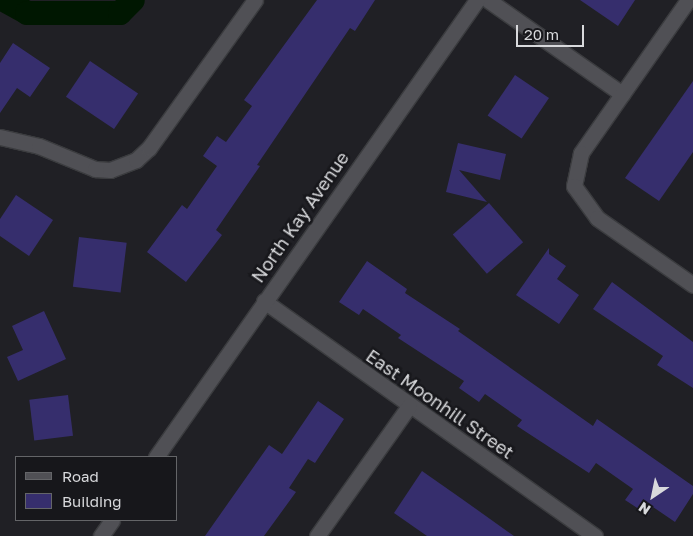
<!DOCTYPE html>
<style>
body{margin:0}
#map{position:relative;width:693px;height:536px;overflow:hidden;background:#202025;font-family:"Golos Text",sans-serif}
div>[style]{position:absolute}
.canal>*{height:24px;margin:-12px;padding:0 12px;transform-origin:12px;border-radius:12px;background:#001701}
.building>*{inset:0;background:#362e6d;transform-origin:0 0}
.roads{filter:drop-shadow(1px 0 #3b3c3f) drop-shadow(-1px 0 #3b3c3f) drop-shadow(0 1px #3b3c3f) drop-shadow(0 -1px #3b3c3f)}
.minor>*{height:15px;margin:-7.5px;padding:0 7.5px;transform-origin:7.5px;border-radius:7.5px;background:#505055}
span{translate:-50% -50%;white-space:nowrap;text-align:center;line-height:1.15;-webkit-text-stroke:5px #17171b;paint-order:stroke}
.street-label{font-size:18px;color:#d8d9dc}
.legend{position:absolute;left:15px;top:456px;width:162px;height:65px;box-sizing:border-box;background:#17171b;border:1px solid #646568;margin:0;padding:6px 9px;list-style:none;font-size:15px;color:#d8d9dc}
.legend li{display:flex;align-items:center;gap:10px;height:25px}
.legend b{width:25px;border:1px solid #646568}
.north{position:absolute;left:628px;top:471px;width:50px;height:50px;-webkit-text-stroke:4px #17171b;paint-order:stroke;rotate:214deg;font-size:14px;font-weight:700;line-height:20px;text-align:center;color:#d8d9dc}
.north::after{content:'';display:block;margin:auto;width:18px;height:22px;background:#d8d9dc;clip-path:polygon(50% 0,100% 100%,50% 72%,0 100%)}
.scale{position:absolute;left:516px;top:25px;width:68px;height:22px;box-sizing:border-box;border:2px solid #d8d9dc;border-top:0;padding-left:6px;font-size:15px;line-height:18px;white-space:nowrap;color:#d8d9dc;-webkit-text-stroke:4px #17171b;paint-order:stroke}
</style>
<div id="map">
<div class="canal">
<i style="left:4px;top:0;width:26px;rotate:29deg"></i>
<i style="left:27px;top:13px;width:93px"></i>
<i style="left:120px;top:13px;width:18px;rotate:-45deg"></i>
</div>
<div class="building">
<i style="clip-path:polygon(317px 0,375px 0,355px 31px,350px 28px,257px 165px,260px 166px,216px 230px,222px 235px,186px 282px,147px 252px,182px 205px,187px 209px,217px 166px,203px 156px,217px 136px,226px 142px,252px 106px,244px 100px)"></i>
<i style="clip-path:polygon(580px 0,635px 0,618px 26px)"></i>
<i style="clip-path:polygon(13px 43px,50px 68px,30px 97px,17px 88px,0 113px,0 63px)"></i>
<i style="left:90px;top:61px;width:58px;height:43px;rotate:34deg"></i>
<i style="left:515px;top:75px;width:41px;height:49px;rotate:34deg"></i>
<i style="clip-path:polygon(693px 81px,693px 152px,659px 201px,625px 178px)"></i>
<i style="clip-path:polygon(458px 143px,506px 154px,500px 180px,459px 170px,487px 202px,446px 192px)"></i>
<i style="clip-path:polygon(16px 195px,53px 220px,29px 256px,0 236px,0 219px)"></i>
<i style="left:489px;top:203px;width:52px;height:48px;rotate:49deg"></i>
<i style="left:79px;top:237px;width:48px;height:50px;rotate:7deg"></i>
<i style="clip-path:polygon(549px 248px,549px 254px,566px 266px,557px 279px,579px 295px,559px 324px,516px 295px)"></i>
<i style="clip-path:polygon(367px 261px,407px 289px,405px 293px,460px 329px,458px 331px,593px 426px,597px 419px,693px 486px,693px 494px,675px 522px,653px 507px,648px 515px,625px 500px,633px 489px,596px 463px,589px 473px,517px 426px,522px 420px,485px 394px,479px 402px,459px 388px,464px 381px,398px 338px,401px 335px,363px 309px,359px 315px,339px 302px)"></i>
<i style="clip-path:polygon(612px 282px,693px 342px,693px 388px,657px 365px,663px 356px,593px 309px)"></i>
<i style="clip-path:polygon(44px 311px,66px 359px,18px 381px,7px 357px,23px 350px,12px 326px)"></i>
<i style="left:68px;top:395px;width:41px;height:39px;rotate:83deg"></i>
<i style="clip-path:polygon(318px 401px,344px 419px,315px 463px,308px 459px,289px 488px,296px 492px,264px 536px,205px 536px,269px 445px,282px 454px)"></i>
<i style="clip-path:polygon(422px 471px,462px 499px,514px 536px,427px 536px,394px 513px)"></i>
</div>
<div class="roads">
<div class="minor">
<i style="left:488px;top:0;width:164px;rotate:35deg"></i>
<i style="left:688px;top:0;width:187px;rotate:125deg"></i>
<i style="left:581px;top:153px;width:34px;rotate:102deg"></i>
<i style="left:574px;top:186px;width:39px;rotate:54deg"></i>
<i style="left:597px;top:218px;width:117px;rotate:34.9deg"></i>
<i style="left:0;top:137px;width:40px;rotate:13deg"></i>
<i style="left:39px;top:146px;width:61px;rotate:22.3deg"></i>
<i style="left:95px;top:169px;width:15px;rotate:4deg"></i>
<i style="left:110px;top:170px;width:28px;rotate:-21deg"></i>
<i style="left:136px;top:160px;width:18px;rotate:-43deg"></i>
<i style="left:149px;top:148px;width:182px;rotate:-54.4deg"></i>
<i style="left:264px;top:301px;width:406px;rotate:35.4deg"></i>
<i style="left:156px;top:457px;width:558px;rotate:-54.92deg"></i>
<i style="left:101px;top:536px;width:19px;rotate:-55deg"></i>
<i style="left:317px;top:536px;width:159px;rotate:-54.7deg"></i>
</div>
</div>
<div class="street-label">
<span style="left:300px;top:217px;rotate:-55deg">North Kay Avenue</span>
<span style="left:440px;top:404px;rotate:35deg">East Moonhill Street</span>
</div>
<ul class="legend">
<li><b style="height:6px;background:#505055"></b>Road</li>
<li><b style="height:14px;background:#362e6d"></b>Building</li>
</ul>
<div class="north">N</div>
<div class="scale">20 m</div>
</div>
